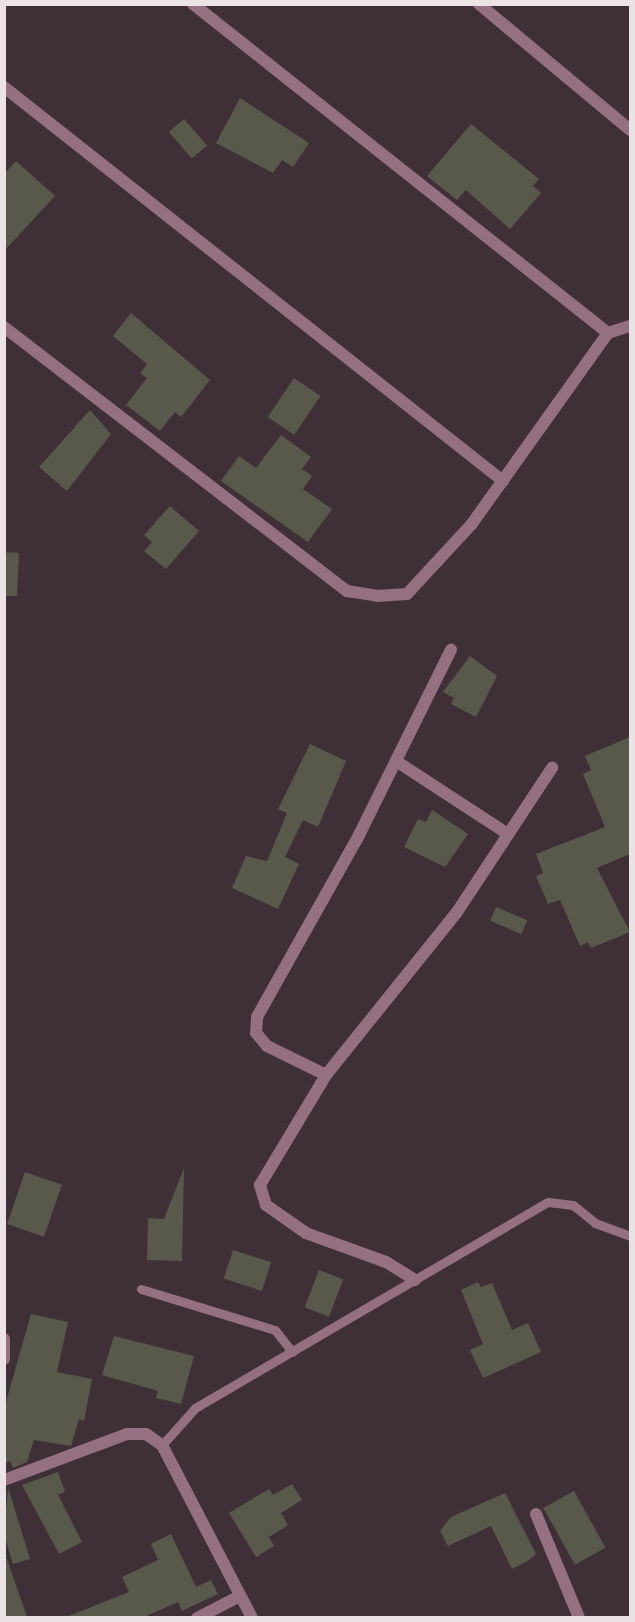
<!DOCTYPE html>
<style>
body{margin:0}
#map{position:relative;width:635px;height:1622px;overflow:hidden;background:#3e3036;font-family:Poppins,sans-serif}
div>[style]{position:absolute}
.building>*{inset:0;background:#58594b;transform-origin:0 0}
.lane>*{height:9px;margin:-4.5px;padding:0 4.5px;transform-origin:4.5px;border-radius:4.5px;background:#947081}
.street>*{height:12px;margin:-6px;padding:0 6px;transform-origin:6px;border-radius:6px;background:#947081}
span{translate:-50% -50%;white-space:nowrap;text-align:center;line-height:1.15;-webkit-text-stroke:5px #3e3036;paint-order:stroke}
.frame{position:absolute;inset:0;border:6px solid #ece3e7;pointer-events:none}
</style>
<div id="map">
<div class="building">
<i style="clip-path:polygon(240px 98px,309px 143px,293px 167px,282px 160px,273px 173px,216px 143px)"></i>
<i style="left:184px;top:119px;width:35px;height:20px;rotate:49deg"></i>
<i style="clip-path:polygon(471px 124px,539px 179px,533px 186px,541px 193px,510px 229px,466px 190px,457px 200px,427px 176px)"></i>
<i style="clip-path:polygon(16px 161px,55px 196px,4px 251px,4px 174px)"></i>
<i style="clip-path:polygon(131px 313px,210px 380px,181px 417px,175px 412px,160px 431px,126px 405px,147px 378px,140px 373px,147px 364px,113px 336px)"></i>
<i style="left:294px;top:378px;width:32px;height:47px;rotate:34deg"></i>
<i style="clip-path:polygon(90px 410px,111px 434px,67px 491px,39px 467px)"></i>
<i style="clip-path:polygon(281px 435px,311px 457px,302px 469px,312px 476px,303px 489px,332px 509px,308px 542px,221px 481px,239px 456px,256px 468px)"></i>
<i style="clip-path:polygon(170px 506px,199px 531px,166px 569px,144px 551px,152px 542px,144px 535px)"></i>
<i style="clip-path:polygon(4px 552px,19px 553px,17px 596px,4px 596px)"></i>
<i style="clip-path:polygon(470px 656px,497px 676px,476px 717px,451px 704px,454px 698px,443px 692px)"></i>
<i style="clip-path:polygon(630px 737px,630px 854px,597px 868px,630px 932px,591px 948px,588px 942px,580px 946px,560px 900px,548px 904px,536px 876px,543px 873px,536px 854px,605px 827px,583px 774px,591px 770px,585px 756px)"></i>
<i style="clip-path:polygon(310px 744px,346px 761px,318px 827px,303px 820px,285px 857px,299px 864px,278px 909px,232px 888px,246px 856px,267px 861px,287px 813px,278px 809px)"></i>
<i style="clip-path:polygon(432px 810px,468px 834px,445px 867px,404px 847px,418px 819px,426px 822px)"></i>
<i style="left:496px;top:907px;width:34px;height:15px;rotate:23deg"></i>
<i style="clip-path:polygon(184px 1168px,182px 1261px,147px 1260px,148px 1218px,164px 1219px)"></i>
<i style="left:25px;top:1172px;width:39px;height:55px;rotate:19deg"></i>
<i style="left:233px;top:1250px;width:40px;height:30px;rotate:18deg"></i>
<i style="left:319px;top:1270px;width:26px;height:40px;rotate:21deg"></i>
<i style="clip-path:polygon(478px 1282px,481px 1287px,492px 1283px,512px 1330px,528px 1323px,541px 1352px,483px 1378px,470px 1350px,483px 1344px,461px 1290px)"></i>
<i style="clip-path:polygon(31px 1314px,68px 1322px,57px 1372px,92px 1379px,84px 1421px,79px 1419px,71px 1446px,34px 1440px,27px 1462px,13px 1468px,10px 1461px,4px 1463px,4px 1409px)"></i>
<i style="clip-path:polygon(114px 1336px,194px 1356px,181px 1404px,156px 1398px,158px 1391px,102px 1375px)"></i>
<i style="clip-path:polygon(58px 1472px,65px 1492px,58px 1495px,82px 1542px,59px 1554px,22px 1485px)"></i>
<i style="clip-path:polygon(292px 1484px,302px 1500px,281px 1513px,288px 1525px,269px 1537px,274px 1546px,256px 1557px,229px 1513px,269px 1489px,273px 1495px)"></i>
<i style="clip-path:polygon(8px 1487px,30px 1559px,13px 1564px,4px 1535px)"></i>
<i style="left:574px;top:1491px;width:65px;height:35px;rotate:61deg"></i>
<i style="clip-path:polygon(505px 1493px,536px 1554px,528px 1561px,512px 1569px,491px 1526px,448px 1546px,440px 1531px,451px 1517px)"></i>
<i style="clip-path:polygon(171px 1534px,196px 1587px,211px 1580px,218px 1594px,182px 1611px,178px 1602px,144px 1617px,66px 1617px,129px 1592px,122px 1577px,158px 1560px,151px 1544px)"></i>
<i style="clip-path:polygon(4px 1559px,7px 1559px,27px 1617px,4px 1617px)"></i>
</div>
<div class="lane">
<i style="left:141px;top:1289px;width:140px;rotate:17deg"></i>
<i style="left:275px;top:1330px;width:28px;rotate:52deg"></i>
<i style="left:162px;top:1445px;width:50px;rotate:-48.3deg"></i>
<i style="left:195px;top:1408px;width:409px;rotate:-30.3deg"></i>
<i style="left:548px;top:1202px;width:25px;rotate:7deg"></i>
<i style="left:573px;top:1205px;width:28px;rotate:39deg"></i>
<i style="left:595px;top:1223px;width:37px;rotate:20deg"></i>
</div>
<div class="street">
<i style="left:193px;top:4px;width:530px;rotate:38.41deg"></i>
<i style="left:479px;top:4px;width:197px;rotate:39.8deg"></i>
<i style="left:4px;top:87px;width:636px;rotate:38.29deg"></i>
<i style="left:4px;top:327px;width:433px;rotate:37.6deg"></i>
<i style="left:347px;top:591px;width:30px;rotate:9deg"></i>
<i style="left:377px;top:596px;width:30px;rotate:-4deg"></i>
<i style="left:407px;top:594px;width:94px;rotate:-47.2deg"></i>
<i style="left:471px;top:525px;width:236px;rotate:-54.5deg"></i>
<i style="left:608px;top:333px;width:23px;rotate:-18deg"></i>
<i style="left:396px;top:761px;width:134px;rotate:33.1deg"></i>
<i style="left:326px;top:1075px;width:66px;rotate:-153.8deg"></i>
<i style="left:267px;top:1046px;width:17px;rotate:-130deg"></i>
<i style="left:256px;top:1033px;width:16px;rotate:-86deg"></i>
<i style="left:257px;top:1017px;width:209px;rotate:-60.7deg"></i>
<i style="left:359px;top:835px;width:207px;rotate:-63.6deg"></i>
<i style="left:415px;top:1280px;width:34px;rotate:-148deg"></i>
<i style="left:386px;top:1262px;width:85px;rotate:-160.1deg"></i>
<i style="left:306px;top:1233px;width:49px;rotate:-145deg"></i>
<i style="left:266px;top:1205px;width:21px;rotate:-107deg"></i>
<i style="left:260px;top:1185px;width:128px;rotate:-59deg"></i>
<i style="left:326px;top:1075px;width:209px;rotate:-51.2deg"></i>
<i style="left:457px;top:912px;width:173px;rotate:-56.6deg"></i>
<i style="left:4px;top:1339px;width:20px;rotate:90deg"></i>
<i style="left:4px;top:1480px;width:131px;rotate:-20.5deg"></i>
<i style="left:127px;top:1434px;width:19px"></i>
<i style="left:146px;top:1434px;width:19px;rotate:35deg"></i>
<i style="left:162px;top:1445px;width:195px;rotate:62.5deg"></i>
<i style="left:536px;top:1514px;width:113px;rotate:67.5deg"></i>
<i style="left:197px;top:1618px;width:48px;rotate:-27.1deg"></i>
</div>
<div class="frame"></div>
</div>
